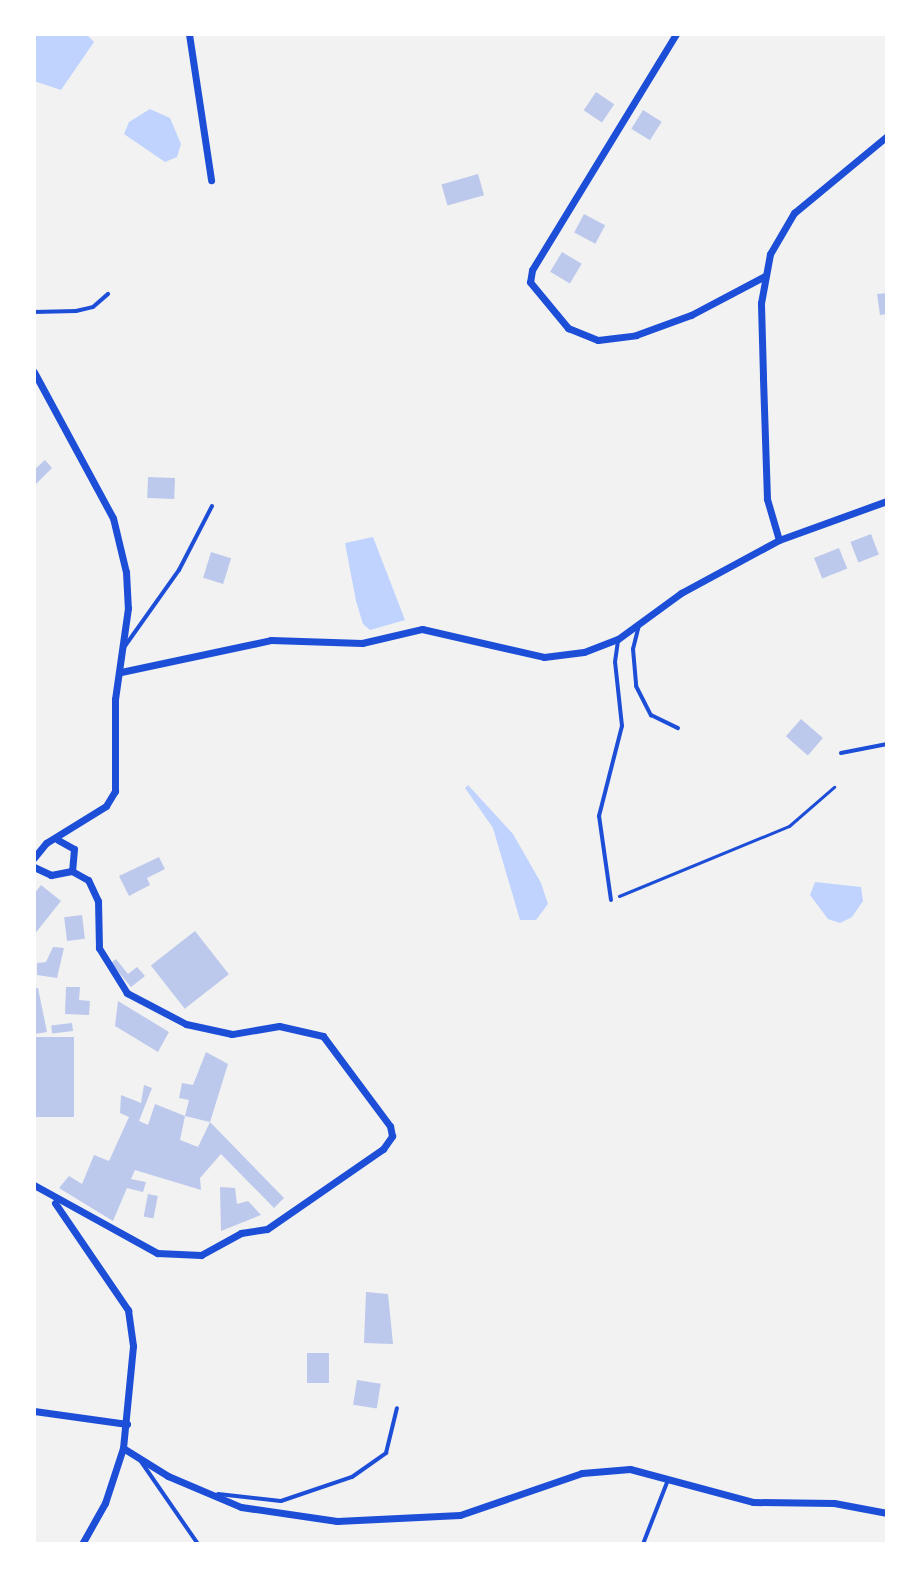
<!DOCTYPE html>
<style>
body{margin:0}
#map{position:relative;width:921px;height:1578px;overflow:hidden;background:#f2f2f2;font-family:"Exo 2",sans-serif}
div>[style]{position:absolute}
.water>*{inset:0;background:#bfd3fe}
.building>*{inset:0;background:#bdc9ec;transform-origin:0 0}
.path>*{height:3px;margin:-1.5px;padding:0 1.5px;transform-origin:1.5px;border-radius:1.5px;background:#1d4ed8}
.service>*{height:4px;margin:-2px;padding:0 2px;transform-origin:2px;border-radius:2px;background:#1d4ed8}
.minor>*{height:7px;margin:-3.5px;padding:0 3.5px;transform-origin:3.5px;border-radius:3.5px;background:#1d4ed8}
span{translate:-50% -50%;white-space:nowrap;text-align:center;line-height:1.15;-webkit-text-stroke:8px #fff;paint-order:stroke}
.frame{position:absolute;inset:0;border:36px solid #fff;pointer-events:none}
</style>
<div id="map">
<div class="water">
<i style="clip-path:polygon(34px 34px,86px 34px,94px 42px,61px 90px,34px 81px)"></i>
<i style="clip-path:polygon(150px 109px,170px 118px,181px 144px,177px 157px,165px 162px,124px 134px,129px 122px)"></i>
<i style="clip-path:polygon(373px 537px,405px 620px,370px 630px,363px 624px,356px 601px,345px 543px)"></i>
<i style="clip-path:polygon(468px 785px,513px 834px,541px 883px,548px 904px,536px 920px,520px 920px,493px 828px,465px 788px)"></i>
<i style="clip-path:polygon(815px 882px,861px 887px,863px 901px,852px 917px,840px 923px,828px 919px,810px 895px)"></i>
</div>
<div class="building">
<i style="left:596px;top:92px;width:22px;height:22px;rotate:34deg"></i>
<i style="left:643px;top:110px;width:22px;height:22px;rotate:32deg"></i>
<i style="left:478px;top:174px;width:22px;height:38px;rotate:74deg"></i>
<i style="left:584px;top:214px;width:24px;height:21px;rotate:28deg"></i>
<i style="left:562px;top:252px;width:23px;height:23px;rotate:31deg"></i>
<i style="clip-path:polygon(887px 293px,887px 314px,880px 315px,877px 294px)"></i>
<i style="clip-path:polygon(45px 460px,52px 468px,34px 486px,34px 470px)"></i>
<i style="left:148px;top:477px;width:27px;height:21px;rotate:2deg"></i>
<i style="left:871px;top:534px;width:22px;height:22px;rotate:69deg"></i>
<i style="left:839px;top:548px;width:22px;height:27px;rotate:68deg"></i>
<i style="left:211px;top:552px;width:21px;height:27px;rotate:17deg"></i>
<i style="left:801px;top:719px;width:29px;height:23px;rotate:41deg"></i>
<i style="clip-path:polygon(159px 857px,165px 869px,147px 878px,150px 885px,129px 896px,119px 876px)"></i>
<i style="clip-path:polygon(41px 885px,61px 901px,34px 935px,34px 894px)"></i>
<i style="left:82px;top:915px;width:24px;height:18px;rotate:83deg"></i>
<i style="left:195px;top:931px;width:55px;height:56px;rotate:52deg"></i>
<i style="clip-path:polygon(53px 947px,64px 948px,57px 978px,37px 975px,37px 963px,46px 962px)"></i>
<i style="clip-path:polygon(116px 959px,128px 974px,137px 967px,145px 976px,131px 987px,111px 963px)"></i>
<i style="clip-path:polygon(66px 987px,80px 987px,79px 1000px,90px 1001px,89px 1015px,65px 1014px)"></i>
<i style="clip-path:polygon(34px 988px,38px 988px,47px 1032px,35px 1034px)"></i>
<i style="clip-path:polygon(118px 1001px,169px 1032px,158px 1052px,115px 1026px)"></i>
<i style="left:72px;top:1023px;width:8px;height:21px;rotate:83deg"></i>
<i style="left:35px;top:1037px;width:39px;height:80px"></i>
<i style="clip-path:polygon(206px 1052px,228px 1064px,210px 1122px,185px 1116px,180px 1140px,198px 1147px,210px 1122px,284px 1198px,274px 1208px,221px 1154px,200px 1178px,201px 1190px,135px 1170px,131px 1179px,146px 1182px,143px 1192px,127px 1188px,113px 1221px,59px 1188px,69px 1176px,82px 1184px,94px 1155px,109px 1161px,129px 1117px,120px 1113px,121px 1095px,141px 1103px,144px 1085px,152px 1088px,139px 1121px,148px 1125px,155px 1104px,185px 1116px,189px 1100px,179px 1098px,182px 1083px,193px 1085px)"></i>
<i style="clip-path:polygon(220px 1187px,235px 1188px,237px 1204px,248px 1201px,261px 1215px,221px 1231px)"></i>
<i style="left:148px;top:1194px;width:10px;height:23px;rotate:11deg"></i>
<i style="clip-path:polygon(366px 1292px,388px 1294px,393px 1344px,364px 1343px)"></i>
<i style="left:307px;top:1353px;width:22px;height:30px"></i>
<i style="left:357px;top:1380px;width:24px;height:25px;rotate:9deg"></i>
</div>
<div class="path">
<i style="left:619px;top:896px;width:184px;rotate:-22.4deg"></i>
<i style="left:789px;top:826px;width:60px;rotate:-40.9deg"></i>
</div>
<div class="service">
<i style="left:34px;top:312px;width:42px;rotate:-1.4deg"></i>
<i style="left:76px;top:311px;width:17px;rotate:-13deg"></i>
<i style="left:93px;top:307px;width:20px;rotate:-41deg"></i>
<i style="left:639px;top:625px;width:25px;rotate:104deg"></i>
<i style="left:633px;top:649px;width:37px;rotate:85deg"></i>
<i style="left:636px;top:686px;width:33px;rotate:63deg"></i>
<i style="left:651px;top:715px;width:30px;rotate:26deg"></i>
<i style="left:125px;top:646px;width:93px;rotate:-54.6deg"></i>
<i style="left:179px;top:570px;width:72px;rotate:-62.7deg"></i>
<i style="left:841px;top:753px;width:47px;rotate:-11.1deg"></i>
<i style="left:611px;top:900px;width:85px;rotate:-98.1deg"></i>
<i style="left:599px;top:816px;width:93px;rotate:-75.7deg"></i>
<i style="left:622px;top:726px;width:64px;rotate:-96.2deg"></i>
<i style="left:615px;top:662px;width:22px;rotate:-82deg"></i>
<i style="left:140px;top:1460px;width:102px;rotate:55.4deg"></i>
<i style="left:218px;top:1494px;width:63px;rotate:6.3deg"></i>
<i style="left:281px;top:1501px;width:75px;rotate:-18.7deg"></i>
<i style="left:352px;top:1477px;width:42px;rotate:-35.2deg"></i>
<i style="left:386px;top:1453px;width:46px;rotate:-76.3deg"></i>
<i style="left:643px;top:1544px;width:69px;rotate:-68.7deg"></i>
</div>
<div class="minor">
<i style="left:189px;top:34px;width:148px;rotate:81.4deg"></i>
<i style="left:676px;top:34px;width:276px;rotate:121.4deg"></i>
<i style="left:532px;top:270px;width:12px;rotate:99deg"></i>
<i style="left:530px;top:282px;width:60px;rotate:50.4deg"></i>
<i style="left:568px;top:328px;width:32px;rotate:22deg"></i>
<i style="left:598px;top:340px;width:38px;rotate:-7deg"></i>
<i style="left:636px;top:335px;width:59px;rotate:-20deg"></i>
<i style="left:691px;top:315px;width:84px;rotate:-27.8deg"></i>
<i style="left:34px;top:372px;width:166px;rotate:61.6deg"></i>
<i style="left:113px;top:518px;width:56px;rotate:76.5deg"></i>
<i style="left:126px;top:572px;width:36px;rotate:87deg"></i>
<i style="left:128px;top:608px;width:92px;rotate:98.1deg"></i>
<i style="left:115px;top:699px;width:92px;rotate:90deg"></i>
<i style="left:115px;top:791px;width:17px;rotate:121deg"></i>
<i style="left:106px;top:806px;width:70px;rotate:148.3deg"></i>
<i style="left:46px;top:843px;width:19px;rotate:129deg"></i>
<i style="left:779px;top:540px;width:43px;rotate:-106.3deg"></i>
<i style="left:767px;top:499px;width:123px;rotate:-91.9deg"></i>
<i style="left:763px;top:376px;width:73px;rotate:-91.6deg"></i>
<i style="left:761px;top:303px;width:50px;rotate:-79.6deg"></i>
<i style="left:770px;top:254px;width:48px;rotate:-59.7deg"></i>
<i style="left:794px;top:213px;width:121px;rotate:-39.6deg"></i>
<i style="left:121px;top:672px;width:153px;rotate:-12deg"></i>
<i style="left:271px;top:640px;width:91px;rotate:1.9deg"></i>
<i style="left:362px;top:643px;width:62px;rotate:-13.1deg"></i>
<i style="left:422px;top:629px;width:125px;rotate:12.9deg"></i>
<i style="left:544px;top:657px;width:40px;rotate:-7.1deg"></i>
<i style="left:584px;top:652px;width:36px;rotate:-21deg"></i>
<i style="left:618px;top:639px;width:78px;rotate:-36.1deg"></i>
<i style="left:681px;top:593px;width:111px;rotate:-28.4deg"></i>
<i style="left:779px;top:540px;width:115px;rotate:-19.9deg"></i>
<i style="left:58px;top:840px;width:18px;rotate:29deg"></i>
<i style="left:74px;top:849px;width:22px;rotate:95deg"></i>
<i style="left:34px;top:867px;width:19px;rotate:25deg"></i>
<i style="left:51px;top:875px;width:21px;rotate:-11deg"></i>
<i style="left:34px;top:1185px;width:141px;rotate:28.9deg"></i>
<i style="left:157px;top:1253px;width:44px;rotate:2.6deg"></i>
<i style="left:201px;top:1255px;width:46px;rotate:-28.8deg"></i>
<i style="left:241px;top:1233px;width:26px;rotate:-9deg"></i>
<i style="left:267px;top:1229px;width:141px;rotate:-34.6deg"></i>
<i style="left:383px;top:1149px;width:16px;rotate:-55deg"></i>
<i style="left:392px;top:1136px;width:10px;rotate:-101deg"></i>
<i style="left:390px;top:1126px;width:112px;rotate:-126.7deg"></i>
<i style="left:323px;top:1036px;width:45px;rotate:-167.2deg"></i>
<i style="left:279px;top:1026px;width:48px;rotate:170.3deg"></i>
<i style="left:232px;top:1034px;width:47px;rotate:-167.7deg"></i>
<i style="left:186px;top:1024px;width:67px;rotate:-152.3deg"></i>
<i style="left:127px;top:993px;width:53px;rotate:-121.9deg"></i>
<i style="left:99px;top:948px;width:47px;rotate:-91.2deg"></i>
<i style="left:98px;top:901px;width:23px;rotate:-115deg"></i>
<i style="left:88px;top:880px;width:18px;rotate:-151deg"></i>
<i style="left:55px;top:1203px;width:130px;rotate:55.7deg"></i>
<i style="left:128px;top:1310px;width:36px;rotate:82deg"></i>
<i style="left:133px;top:1346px;width:102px;rotate:95.6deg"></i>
<i style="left:123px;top:1448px;width:58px;rotate:108.1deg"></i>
<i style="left:105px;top:1503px;width:47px;rotate:119.3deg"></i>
<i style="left:34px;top:1411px;width:94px;rotate:8deg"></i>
<i style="left:123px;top:1448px;width:53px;rotate:31.9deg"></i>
<i style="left:168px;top:1476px;width:79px;rotate:23deg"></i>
<i style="left:241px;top:1507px;width:97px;rotate:8.3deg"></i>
<i style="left:337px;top:1521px;width:123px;rotate:-2.8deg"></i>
<i style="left:460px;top:1515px;width:129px;rotate:-19deg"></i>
<i style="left:582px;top:1473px;width:48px;rotate:-4.8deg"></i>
<i style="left:630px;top:1469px;width:127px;rotate:15deg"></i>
<i style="left:753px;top:1502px;width:81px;rotate:0.7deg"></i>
<i style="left:834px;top:1503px;width:54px;rotate:10.7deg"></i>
</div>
<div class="frame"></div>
</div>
